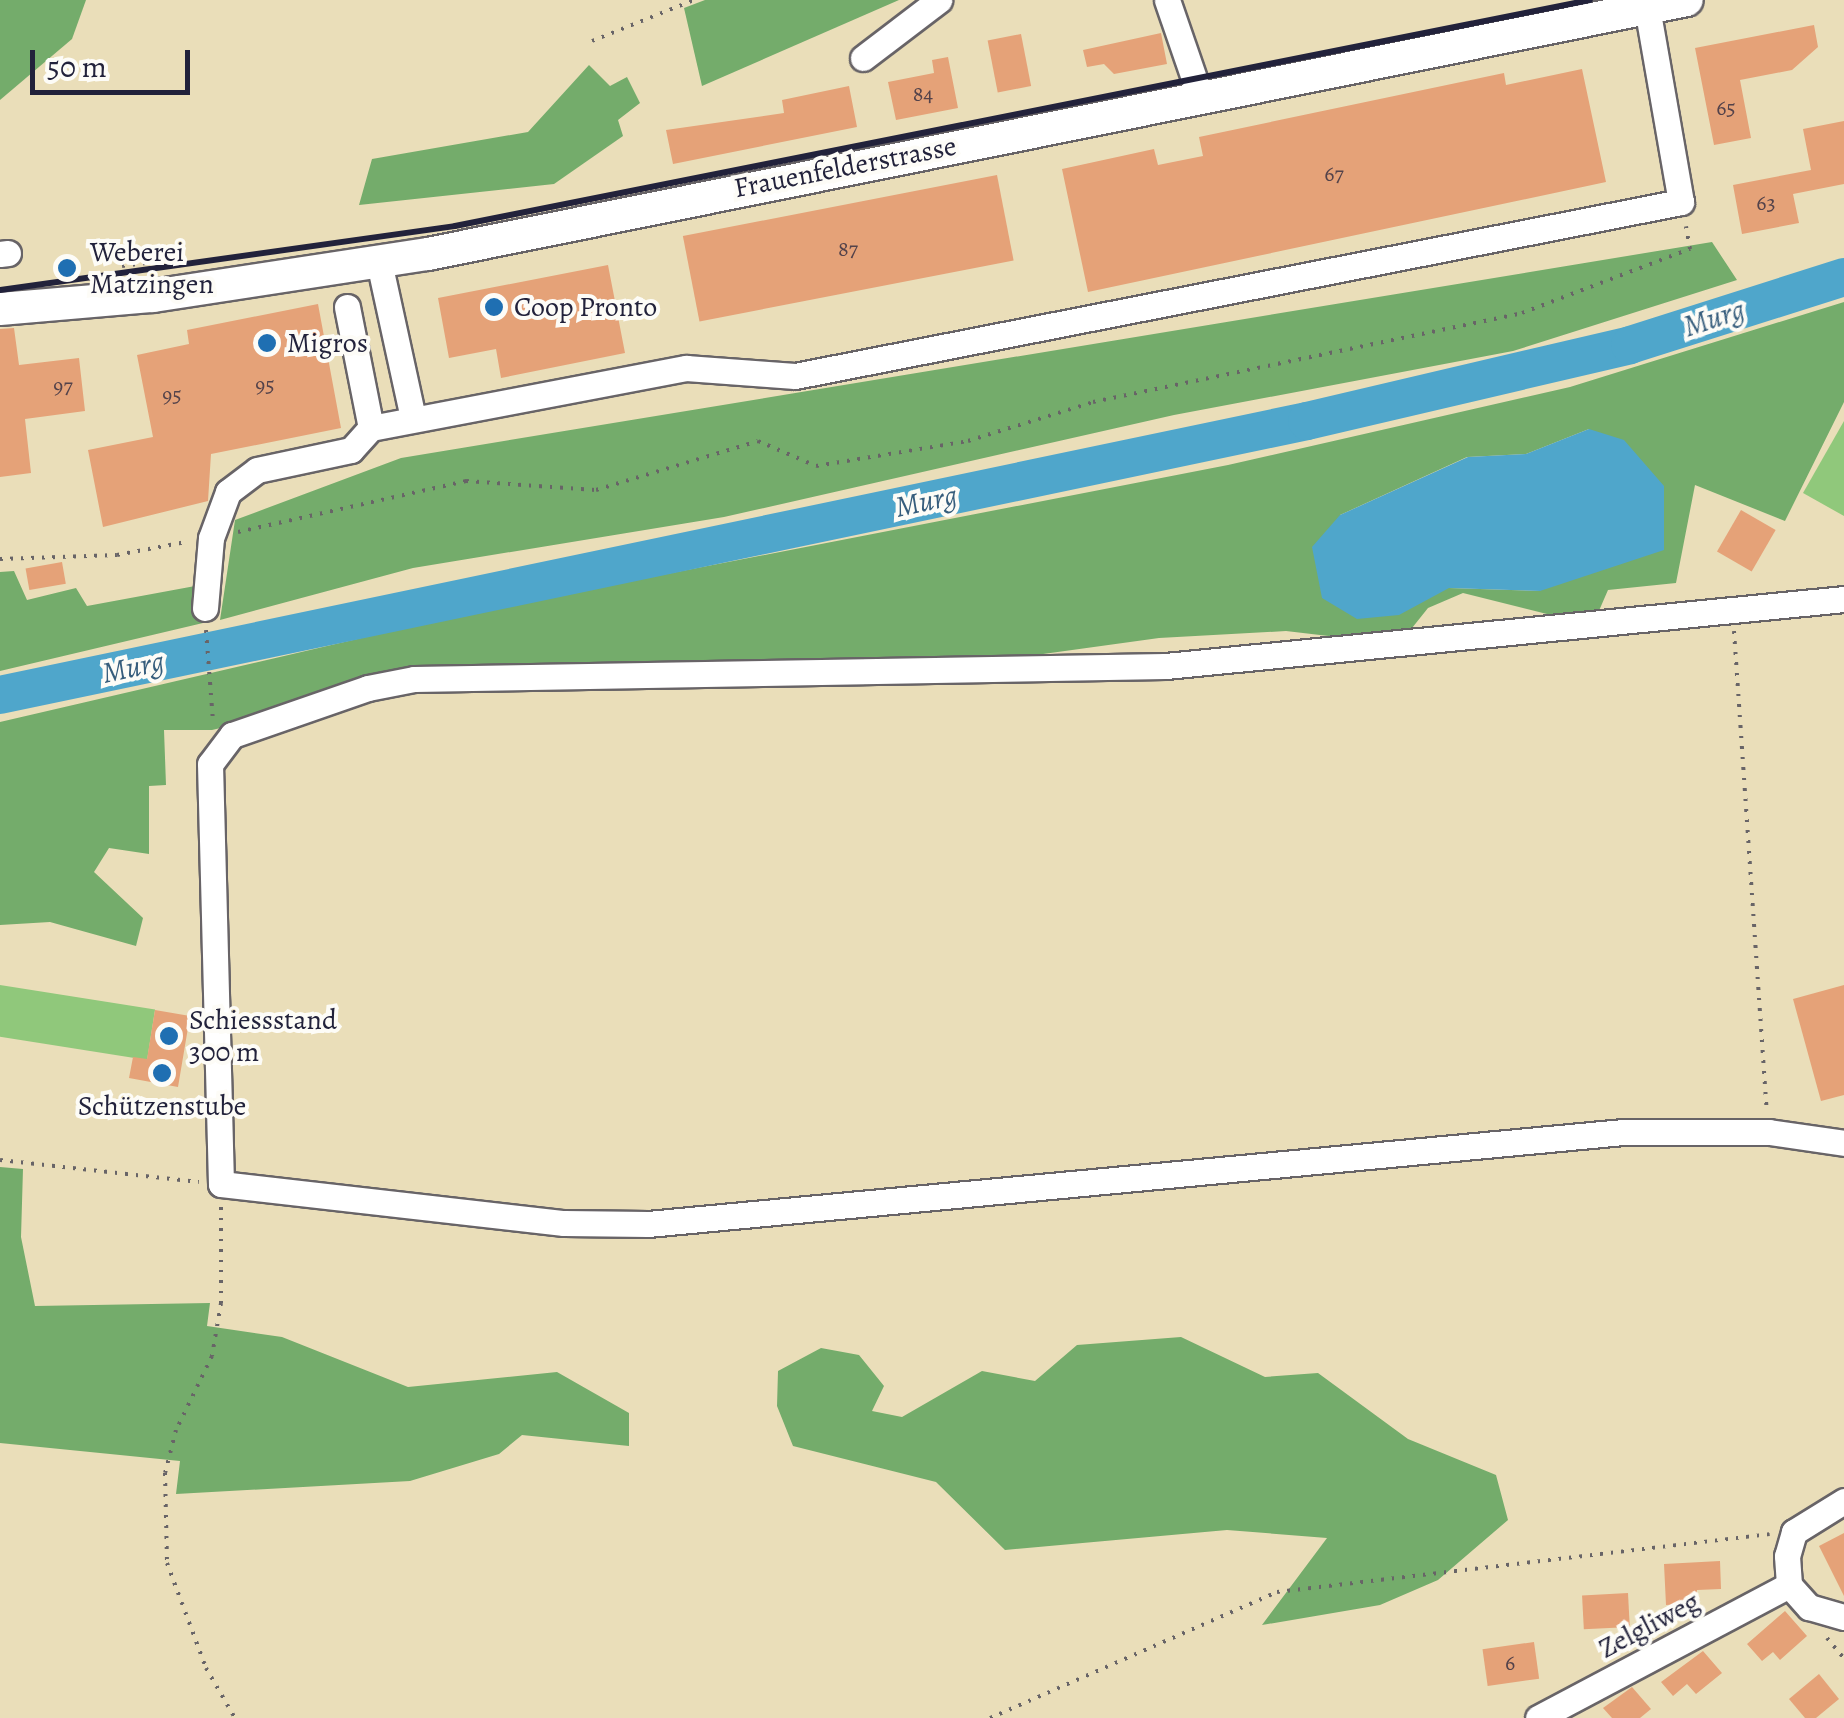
<!DOCTYPE html>
<meta charset="utf-8">
<style>
body{margin:0}
#map{position:relative;width:1844px;height:1718px;overflow:hidden;background:#eadeb9;font-family:Alegreya,serif}
div>[style]{position:absolute}
.green>*{inset:0;background:#90c87b;transform-origin:0 0}
.forest>*{inset:0;background:#74ac6b}
.water>*{inset:0;background:#4fa6cb}
.river>*{height:38px;margin:-19px;padding:0 19px;transform-origin:19px;border-radius:19px;background:#4fa6cb}
.building>*{inset:0;background:#e5a278;transform-origin:0 0}
.path>*{height:4px;margin-top:-2px;transform-origin:0;background:repeating-linear-gradient(90deg,#686467 0 2.5px,transparent 0 10.5px)}
.roads{filter:drop-shadow(2px 0 #686467) drop-shadow(-2px 0 #686467) drop-shadow(0 2px #686467) drop-shadow(0 -2px #686467)}
.minor>*{height:25px;margin:-12.5px;padding:0 12.5px;transform-origin:12.5px;border-radius:12.5px;background:#fff}
.major>*{height:32px;margin:-16px;padding:0 16px;transform-origin:16px;border-radius:16px;background:#fff}
.rail>*{height:6px;margin:-3px;padding:0 3px;transform-origin:3px;border-radius:3px;background:#22223b}
.dots>*{width:28px;height:28px;translate:-50% -50%;box-sizing:border-box;border:5px solid #fdfcf7;border-radius:50%}
span{translate:-50% -50%;white-space:nowrap;text-align:center;line-height:1.15;-webkit-text-stroke:8px #fdfcf7;paint-order:stroke}
.number-label{font-size:22px;color:#53424a}
.number-label span{-webkit-text-stroke-width:0}
.street-label{font-size:28px;color:#22223b}
.poi-label{font-size:28px;color:#22223b}
.left{translate:0 -50%;text-align:left}
.water-label{font-size:30px;color:#365d7c;font-style:italic}
.scale{position:absolute;left:30px;top:50px;width:160px;height:45px;box-sizing:border-box;border:5px solid #22223b;border-top:0;padding-left:12px;font-size:30px;line-height:35px;white-space:nowrap;color:#22223b;-webkit-text-stroke:8px #fdfcf7;paint-order:stroke}
</style>
<div id="map">
<div class="green">
<i style="clip-path:polygon(1844px 421px,1844px 516px,1803px 493px)"></i>
<i style="left:0;top:985px;width:157px;height:51px;rotate:9deg"></i>
</div>
<div class="forest">
<i style="clip-path:polygon(0 0,86px 0,72px 39px,0 100px)"></i>
<i style="clip-path:polygon(705px 0,899px 0,702px 86px,684px 8px)"></i>
<i style="clip-path:polygon(589px 65px,610px 86px,627px 77px,640px 103px,618px 120px,623px 136px,554px 184px,359px 205px,372px 159px,528px 132px)"></i>
<i style="clip-path:polygon(1712px 242px,1737px 280px,1513px 351px,1174px 415px,724px 517px,413px 568px,220px 620px,235px 520px,401px 458px)"></i>
<i style="clip-path:polygon(evenodd,1844px 302px,1844px 402px,1785px 521px,1695px 485px,1676px 583px,1608px 590px,1598px 613px,1555px 616px,1463px 593px,1428px 608px,1412px 628px,1337px 637px,1286px 631px,1159px 638px,935px 669px,476px 668px,212px 730px,164px 730px,166px 785px,149px 786px,149px 854px,109px 848px,94px 872px,143px 918px,136px 946px,50px 922px,0 925px,0 722px,486px 609px,1228px 465px,1570px 387px,1844px 302px,1589px 429px,1540px 591px,1449px 588px,1340px 515px,1467px 457px,1526px 454px,1589px 429px)"></i>
<i style="clip-path:polygon(14px 571px,27px 600px,76px 588px,87px 606px,206px 584px,203px 623px,0 671px,0 572px)"></i>
<i style="clip-path:polygon(0 1167px,23px 1169px,21px 1237px,35px 1306px,210px 1303px,207px 1326px,282px 1337px,408px 1387px,557px 1372px,629px 1413px,629px 1446px,522px 1435px,499px 1454px,410px 1481px,176px 1494px,180px 1461px,0 1443px)"></i>
<i style="clip-path:polygon(1181px 1337px,1265px 1377px,1318px 1373px,1408px 1439px,1496px 1475px,1508px 1520px,1438px 1580px,1380px 1605px,1262px 1625px,1327px 1538px,1227px 1530px,1005px 1550px,936px 1482px,793px 1446px,777px 1406px,778px 1371px,821px 1348px,859px 1355px,884px 1386px,872px 1411px,902px 1417px,982px 1371px,1035px 1381px,1077px 1345px)"></i>
</div>
<div class="water">
<i style="clip-path:polygon(1589px 429px,1624px 440px,1664px 486px,1664px 550px,1540px 591px,1449px 588px,1399px 615px,1357px 619px,1322px 598px,1312px 547px,1340px 515px,1468px 457px,1526px 454px)"></i>
</div>
<div class="river">
<i style="left:0;top:695px;width:1335px;rotate:-11.84deg"></i>
<i style="left:1307px;top:421px;width:332px;rotate:-13.2deg"></i>
<i style="left:1630px;top:345px;width:225px;rotate:-17.6deg"></i>
</div>
<div class="building">
<i style="clip-path:polygon(1814px 25px,1818px 47px,1792px 70px,1740px 80px,1751px 138px,1714px 145px,1695px 48px)"></i>
<i style="clip-path:polygon(1161px 33px,1167px 64px,1114px 74px,1104px 64px,1087px 67px,1083px 50px)"></i>
<i style="left:1021px;top:34px;width:53px;height:34px;rotate:79deg"></i>
<i style="clip-path:polygon(948px 57px,958px 108px,896px 120px,888px 82px,934px 73px,932px 60px)"></i>
<i style="clip-path:polygon(1582px 69px,1606px 182px,1088px 292px,1062px 169px,1154px 149px,1158px 165px,1203px 156px,1199px 137px,1504px 73px,1506px 85px)"></i>
<i style="clip-path:polygon(849px 86px,857px 127px,673px 164px,666px 130px,784px 113px,782px 100px)"></i>
<i style="clip-path:polygon(1844px 121px,1844px 184px,1793px 194px,1799px 223px,1742px 234px,1733px 185px,1811px 170px,1803px 129px)"></i>
<i style="left:997px;top:175px;width:87px;height:320px;rotate:79deg"></i>
<i style="clip-path:polygon(608px 265px,625px 353px,501px 378px,496px 349px,449px 358px,438px 298px)"></i>
<i style="clip-path:polygon(318px 304px,341px 428px,211px 454px,208px 501px,103px 527px,88px 450px,153px 437px,137px 355px,189px 344px,187px 330px)"></i>
<i style="clip-path:polygon(14px 328px,19px 365px,79px 358px,85px 411px,25px 419px,31px 473px,0 477px,0 329px)"></i>
<i style="left:1741px;top:510px;width:40px;height:48px;rotate:30deg"></i>
<i style="left:62px;top:562px;width:22px;height:37px;rotate:80deg"></i>
<i style="clip-path:polygon(1844px 985px,1844px 1095px,1821px 1101px,1793px 999px)"></i>
<i style="clip-path:polygon(155px 1010px,190px 1016px,178px 1087px,129px 1078px,133px 1057px,147px 1059px)"></i>
<i style="clip-path:polygon(1844px 1533px,1844px 1596px,1819px 1546px)"></i>
<i style="clip-path:polygon(1720px 1561px,1721px 1589px,1697px 1590px,1697px 1603px,1666px 1605px,1664px 1564px)"></i>
<i style="left:1628px;top:1593px;width:34px;height:46px;rotate:87deg"></i>
<i style="clip-path:polygon(1785px 1611px,1807px 1636px,1780px 1660px,1773px 1652px,1762px 1661px,1747px 1644px)"></i>
<i style="left:1534px;top:1642px;width:37px;height:52px;rotate:82deg"></i>
<i style="clip-path:polygon(1703px 1651px,1722px 1673px,1696px 1694px,1687px 1684px,1673px 1696px,1661px 1682px)"></i>
<i style="clip-path:polygon(1819px 1674px,1839px 1699px,1816px 1718px,1805px 1718px,1789px 1699px)"></i>
<i style="clip-path:polygon(1632px 1687px,1651px 1709px,1640px 1718px,1612px 1718px,1603px 1708px)"></i>
</div>
<div class="path">
<i style="left:592px;top:41px;width:110px;rotate:-21.9deg"></i>
<i style="left:122px;top:266px;width:26px;rotate:-7deg"></i>
<i style="left:238px;top:532px;width:234px;rotate:-12.6deg"></i>
<i style="left:466px;top:481px;width:130px;rotate:4deg"></i>
<i style="left:596px;top:490px;width:169px;rotate:-16.8deg"></i>
<i style="left:758px;top:441px;width:63px;rotate:23.3deg"></i>
<i style="left:816px;top:466px;width:154px;rotate:-9.3deg"></i>
<i style="left:968px;top:441px;width:131px;rotate:-17.3deg"></i>
<i style="left:1093px;top:402px;width:438px;rotate:-11.7deg"></i>
<i style="left:1522px;top:313px;width:180px;rotate:-20.9deg"></i>
<i style="left:1690px;top:249px;width:23px;rotate:-100deg"></i>
<i style="left:0;top:559px;width:117px;rotate:-2deg"></i>
<i style="left:117px;top:555px;width:70px;rotate:-10.7deg"></i>
<i style="left:206px;top:630px;width:91px;rotate:85.6deg"></i>
<i style="left:1734px;top:631px;width:480px;rotate:86.1deg"></i>
<i style="left:0;top:1160px;width:200px;rotate:6.3deg"></i>
<i style="left:221px;top:1207px;width:96px;rotate:90deg"></i>
<i style="left:221px;top:1303px;width:54px;rotate:99.6deg"></i>
<i style="left:212px;top:1356px;width:82px;rotate:115.9deg"></i>
<i style="left:176px;top:1430px;width:44px;rotate:104.3deg"></i>
<i style="left:165px;top:1473px;width:90px;rotate:88.7deg"></i>
<i style="left:167px;top:1563px;width:112px;rotate:69.6deg"></i>
<i style="left:206px;top:1668px;width:58px;rotate:59.9deg"></i>
<i style="left:1827px;top:1638px;width:26px;rotate:50deg"></i>
<i style="left:990px;top:1718px;width:313px;rotate:-23.7deg"></i>
<i style="left:1277px;top:1592px;width:496px;rotate:-6.7deg"></i>
</div>
<div class="roads">
<div class="minor">
<i style="left:1167px;top:0;width:102px;rotate:71deg"></i>
<i style="left:863px;top:58px;width:96px;rotate:-37.3deg"></i>
<i style="left:0;top:254px;width:8px;rotate:-7deg"></i>
<i style="left:379px;top:262px;width:160px;rotate:77.7deg"></i>
<i style="left:347px;top:307px;width:123px;rotate:78.8deg"></i>
<i style="left:1844px;top:599px;width:682px;rotate:174.36deg"></i>
<i style="left:1165px;top:666px;width:751px;rotate:179.01deg"></i>
<i style="left:414px;top:679px;width:47px;rotate:168.9deg"></i>
<i style="left:368px;top:688px;width:144px;rotate:160.9deg"></i>
<i style="left:232px;top:735px;width:36px;rotate:127deg"></i>
<i style="left:210px;top:764px;width:420px;rotate:88.5deg"></i>
<i style="left:221px;top:1184px;width:345px;rotate:6.5deg"></i>
<i style="left:564px;top:1223px;width:84px;rotate:0.7deg"></i>
<i style="left:648px;top:1224px;width:979px;rotate:-5.39deg"></i>
<i style="left:1623px;top:1132px;width:146px"></i>
<i style="left:1769px;top:1132px;width:76px;rotate:8.3deg"></i>
<i style="left:205px;top:608px;width:70px;rotate:-85.1deg"></i>
<i style="left:211px;top:538px;width:49px;rotate:-69.7deg"></i>
<i style="left:228px;top:492px;width:36px;rotate:-37deg"></i>
<i style="left:257px;top:470px;width:96px;rotate:-12deg"></i>
<i style="left:351px;top:450px;width:30px;rotate:-48deg"></i>
<i style="left:371px;top:428px;width:321px;rotate:-10.8deg"></i>
<i style="left:686px;top:368px;width:109px;rotate:4.2deg"></i>
<i style="left:795px;top:376px;width:903px;rotate:-11.11deg"></i>
<i style="left:1681px;top:202px;width:198px;rotate:-99.9deg"></i>
<i style="left:1844px;top:1501px;width:59px;rotate:148.2deg"></i>
<i style="left:1794px;top:1532px;width:25px;rotate:106deg"></i>
<i style="left:1787px;top:1556px;width:29px;rotate:86deg"></i>
<i style="left:1789px;top:1585px;width:30px;rotate:48deg"></i>
<i style="left:1809px;top:1607px;width:36px;rotate:16deg"></i>
<i style="left:1538px;top:1718px;width:284px;rotate:-27.9deg"></i>
</div>
<div class="major">
<i style="left:0;top:309px;width:154px;rotate:-4.9deg"></i>
<i style="left:153px;top:296px;width:278px;rotate:-8.7deg"></i>
<i style="left:428px;top:254px;width:1284px;rotate:-11.41deg"></i>
</div>
</div>
<div class="rail">
<i style="left:0;top:290px;width:459px;rotate:-8deg"></i>
<i style="left:455px;top:226px;width:1157px;rotate:-11.26deg"></i>
</div>
<div class="dots">
<i style="left:67px;top:268px;background:#1f6fb2"></i>
<i style="left:494px;top:307px;background:#1f6fb2"></i>
<i style="left:267px;top:343px;background:#1f6fb2"></i>
<i style="left:169px;top:1036px;background:#1f6fb2"></i>
<i style="left:162px;top:1073px;background:#1f6fb2"></i>
</div>
<div class="number-label">
<span style="left:923px;top:95px">84</span>
<span style="left:1726px;top:109px">65</span>
<span style="left:1334px;top:175px">67</span>
<span style="left:1766px;top:204px">63</span>
<span style="left:848px;top:250px">87</span>
<span style="left:265px;top:386px">95</span>
<span style="left:63px;top:387px">97</span>
<span style="left:172px;top:396px">95</span>
<span style="left:1510px;top:1664px">6</span>
</div>
<div class="street-label">
<span style="left:845px;top:167px;rotate:-11deg">Frauenfelderstrasse</span>
<span style="left:1649px;top:1625px;rotate:-28deg">Zelgliweg</span>
</div>
<div class="poi-label">
<span class="left" style="left:90px;top:268px">Weberei<br>Matzingen</span>
<span class="left" style="left:514px;top:307px">Coop Pronto</span>
<span class="left" style="left:287px;top:343px">Migros</span>
<span class="left" style="left:189px;top:1036px">Schiessstand<br>300 m</span>
<span style="left:162px;top:1106px">Schützenstube</span>
</div>
<div class="water-label">
<span style="left:1714px;top:318px;rotate:-18deg">Murg</span>
<span style="left:926px;top:501px;rotate:-12deg">Murg</span>
<span style="left:133px;top:667px;rotate:-12deg">Murg</span>
</div>
<div class="scale">50 m</div>
</div>
